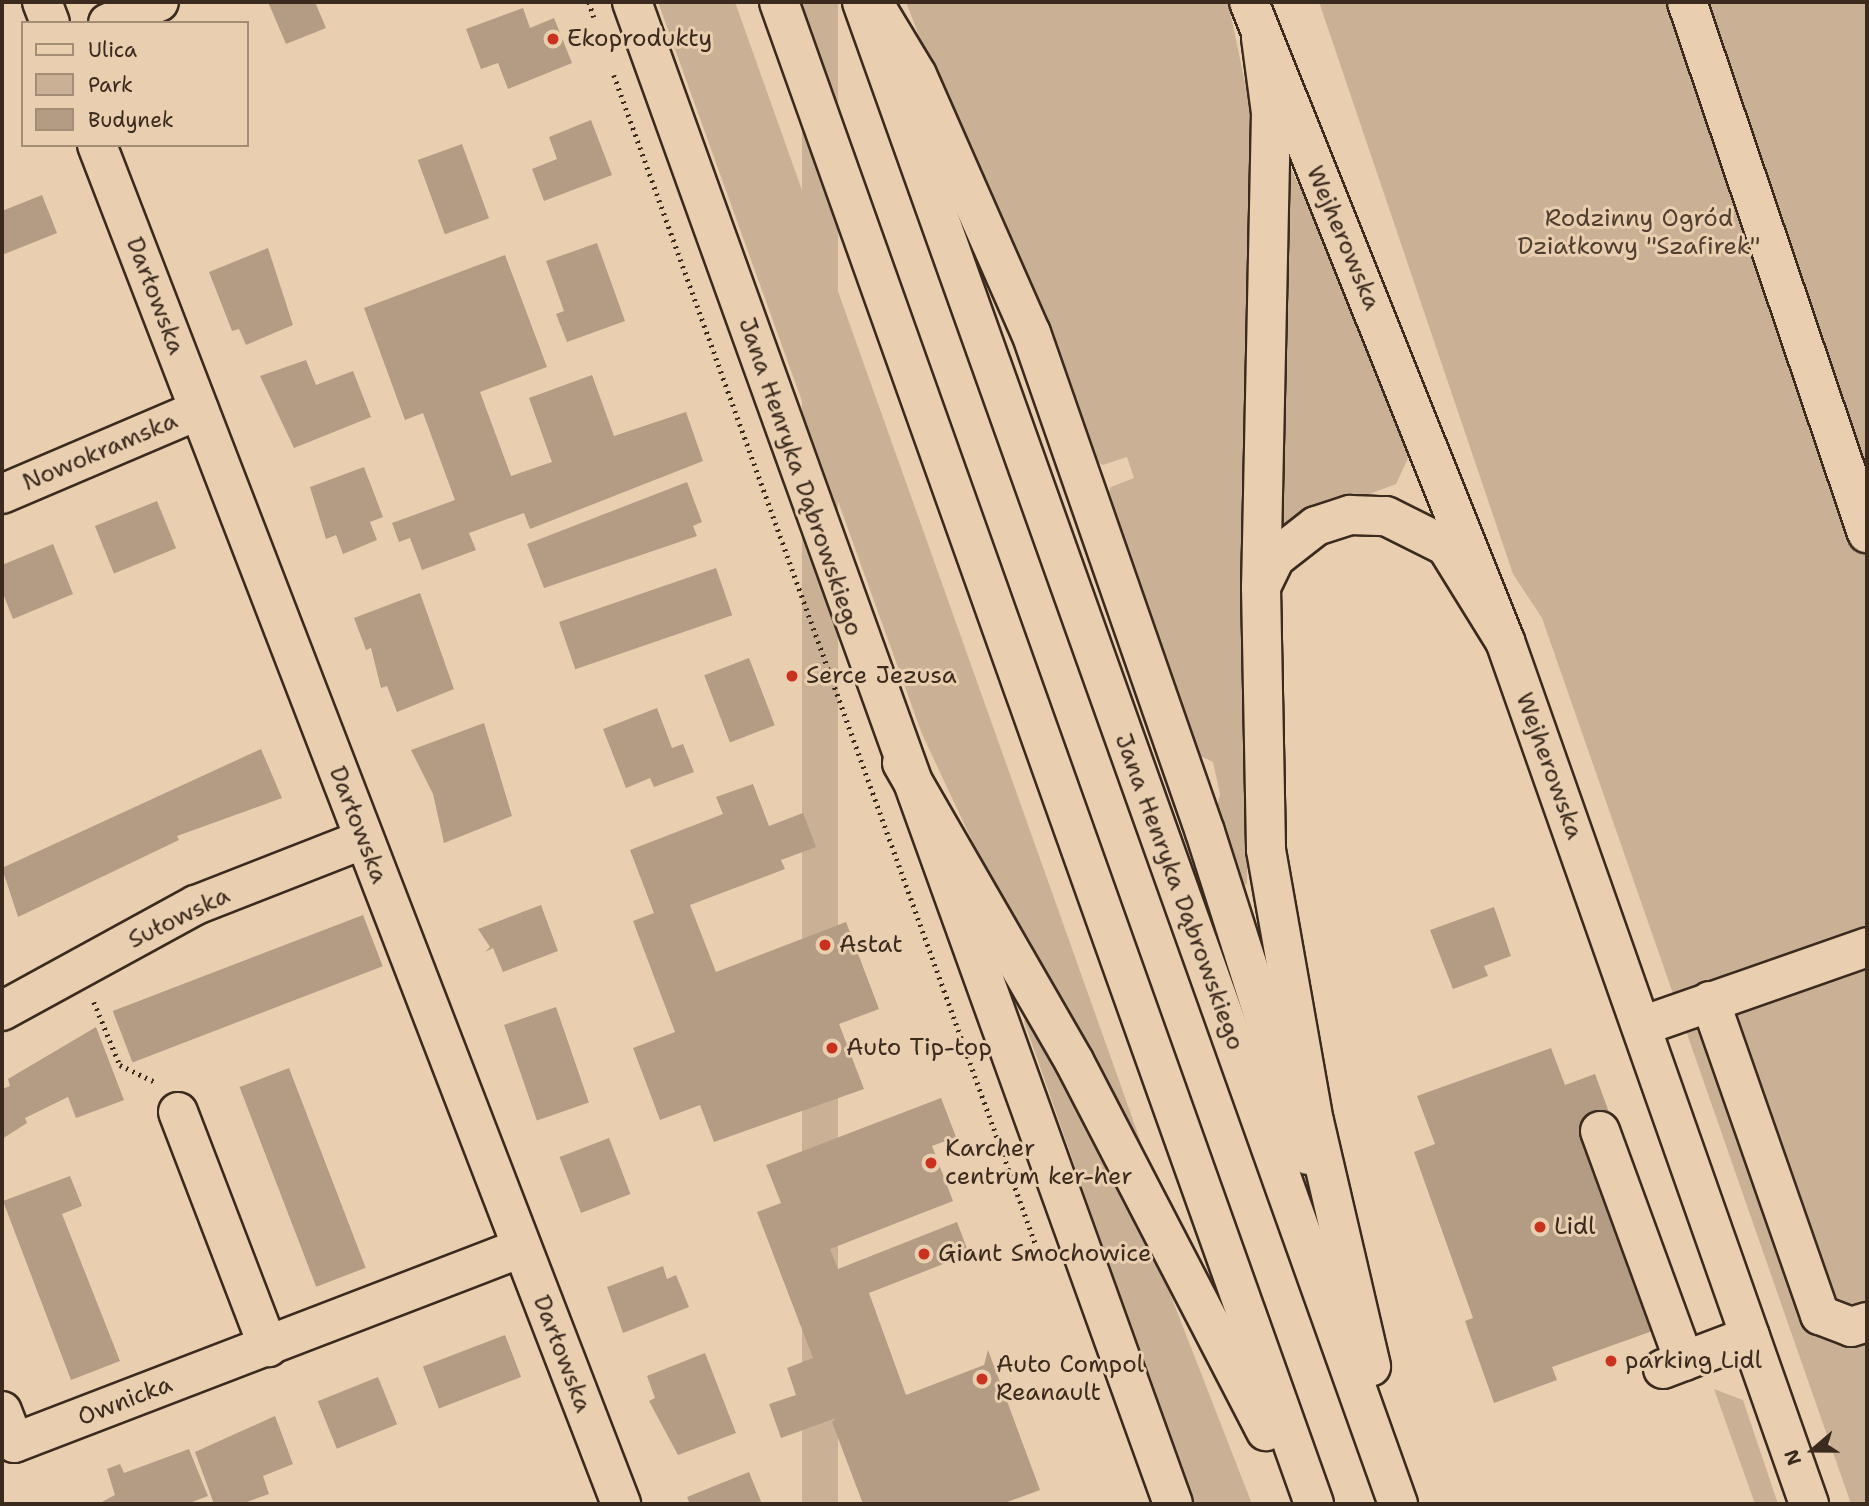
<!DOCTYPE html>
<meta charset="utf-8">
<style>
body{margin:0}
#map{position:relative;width:1869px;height:1506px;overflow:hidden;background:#e9cfb0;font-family:"Shantell Sans",sans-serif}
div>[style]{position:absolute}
.green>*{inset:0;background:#cab196;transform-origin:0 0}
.building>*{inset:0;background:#b39c83;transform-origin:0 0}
.path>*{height:4.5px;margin-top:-2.25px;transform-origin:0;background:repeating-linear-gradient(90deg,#3b2a1e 0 2px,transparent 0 7px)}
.roads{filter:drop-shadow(2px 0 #3b2a1e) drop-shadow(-2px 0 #3b2a1e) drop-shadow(0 2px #3b2a1e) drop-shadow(0 -2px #3b2a1e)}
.minor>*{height:38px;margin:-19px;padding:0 19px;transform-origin:19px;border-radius:19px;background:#e9cfb0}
.major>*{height:38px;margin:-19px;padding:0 19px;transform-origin:19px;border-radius:19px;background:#e9cfb0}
.dots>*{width:19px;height:19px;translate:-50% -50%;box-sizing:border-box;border:4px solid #e9cfb0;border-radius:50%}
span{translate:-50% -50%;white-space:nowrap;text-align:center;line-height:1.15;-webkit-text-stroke:6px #e9cfb0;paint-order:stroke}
.poi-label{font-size:24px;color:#3b2a1e}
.left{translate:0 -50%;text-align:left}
.park-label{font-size:24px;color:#503e30}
.street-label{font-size:24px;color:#3b2a1e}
.frame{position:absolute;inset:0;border:4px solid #3b2a1e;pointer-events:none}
.legend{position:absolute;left:21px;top:21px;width:228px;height:126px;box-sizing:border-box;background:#e9cfb0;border:2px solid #a38d76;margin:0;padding:9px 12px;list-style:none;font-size:21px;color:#3b2a1e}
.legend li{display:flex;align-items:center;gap:14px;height:35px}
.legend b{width:35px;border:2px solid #a38d76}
.north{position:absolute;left:1778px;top:1415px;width:70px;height:70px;-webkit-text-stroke:5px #e9cfb0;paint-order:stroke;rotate:250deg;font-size:19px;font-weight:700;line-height:28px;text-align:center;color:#3b2a1e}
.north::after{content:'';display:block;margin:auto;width:24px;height:32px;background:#3b2a1e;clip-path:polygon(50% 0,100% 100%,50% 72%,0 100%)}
</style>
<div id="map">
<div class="green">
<i style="clip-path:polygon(658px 2px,735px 2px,1148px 1162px,975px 847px,922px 734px)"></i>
<i style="left:802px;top:2px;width:36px;height:1595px"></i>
<i style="clip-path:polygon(906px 2px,1228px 2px,1250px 106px,1253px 165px,1247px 884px,1242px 886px,1213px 823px,1220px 794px,1213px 762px,1196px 754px,1106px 497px,1111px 487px,1134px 478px,1127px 457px,1103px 465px,1093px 460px,1041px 306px,953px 125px)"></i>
<i style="clip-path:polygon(1319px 2px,1867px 2px,1867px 1504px,1851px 1504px,1542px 618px,1513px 574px)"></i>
<i style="clip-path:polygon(1282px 150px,1334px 258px,1410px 454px,1396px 484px,1281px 527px)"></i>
<i style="clip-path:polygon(1029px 1016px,1148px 1237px,1252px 1504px,1193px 1504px,1024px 1021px)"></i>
<i style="clip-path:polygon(1714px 1389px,1743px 1400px,1778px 1504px,1755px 1504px)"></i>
</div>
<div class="building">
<i style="clip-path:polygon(268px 2px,315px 2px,326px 28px,286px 44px)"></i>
<i style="clip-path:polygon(523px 8px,530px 28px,554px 18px,572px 63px,508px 89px,498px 63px,481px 69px,466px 29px)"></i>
<i style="clip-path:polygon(591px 120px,612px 175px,544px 201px,532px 169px,557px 159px,549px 137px)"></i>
<i style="left:462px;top:144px;width:79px;height:47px;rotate:70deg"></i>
<i style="clip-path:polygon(42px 195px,57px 233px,2px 255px,2px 211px)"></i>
<i style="clip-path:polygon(597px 243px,625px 321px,567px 342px,556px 314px,564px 311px,546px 261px)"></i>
<i style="clip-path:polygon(268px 248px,293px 325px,246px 345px,239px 329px,232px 331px,209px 272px)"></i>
<i style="clip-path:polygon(505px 255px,547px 367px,480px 392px,511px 476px,552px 462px,529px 398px,592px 375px,614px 436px,686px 412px,703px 461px,530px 529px,524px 513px,469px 533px,476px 550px,422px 570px,410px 538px,399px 542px,392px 523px,455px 500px,423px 413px,405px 420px,364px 308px)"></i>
<i style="clip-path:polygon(306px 360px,316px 385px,353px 371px,371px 417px,294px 448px,260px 376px)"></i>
<i style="clip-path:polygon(364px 467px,383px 517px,370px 522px,377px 540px,343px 554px,336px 535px,326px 539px,310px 487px)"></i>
<i style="clip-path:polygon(687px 482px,702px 522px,693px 526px,697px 536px,544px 588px,527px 544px)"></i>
<i style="left:157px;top:501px;width:51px;height:67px;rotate:68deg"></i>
<i style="clip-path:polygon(53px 544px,73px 594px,13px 619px,2px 591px,2px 565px)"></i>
<i style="left:716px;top:568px;width:50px;height:166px;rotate:71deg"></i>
<i style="clip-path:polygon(420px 593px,454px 689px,397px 712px,387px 686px,381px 688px,371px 648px,366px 650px,354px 618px)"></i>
<i style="left:749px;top:658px;width:72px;height:48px;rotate:69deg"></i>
<i style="clip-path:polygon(657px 708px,672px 748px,683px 744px,694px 772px,654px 787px,650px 778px,626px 788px,603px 729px)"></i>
<i style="clip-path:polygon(484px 723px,512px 816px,444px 843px,433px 794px,411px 750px)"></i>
<i style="clip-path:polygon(261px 749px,282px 798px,177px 836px,179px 840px,18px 917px,2px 868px)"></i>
<i style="clip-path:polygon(753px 784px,769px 826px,803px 813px,816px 847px,781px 860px,785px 869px,690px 905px,716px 972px,846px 922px,879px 1009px,839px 1024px,864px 1089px,714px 1142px,700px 1105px,660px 1120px,633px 1048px,675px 1032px,633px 921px,654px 913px,630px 850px,723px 814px,716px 797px)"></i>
<i style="clip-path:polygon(541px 905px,558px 951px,503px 972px,493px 948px,485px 952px,490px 947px,478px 929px)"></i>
<i style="clip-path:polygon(1494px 907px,1511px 956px,1484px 966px,1488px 976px,1453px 989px,1430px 930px)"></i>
<i style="left:363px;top:915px;width:55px;height:268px;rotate:69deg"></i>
<i style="left:556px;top:1007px;width:101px;height:55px;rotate:71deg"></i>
<i style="clip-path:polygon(96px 1027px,124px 1100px,76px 1118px,68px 1097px,25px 1118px,27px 1123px,2px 1139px,2px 1089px,10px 1086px,8px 1079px)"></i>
<i style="clip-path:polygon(1551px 1048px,1565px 1085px,1595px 1074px,1614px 1126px,1658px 1329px,1552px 1367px,1557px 1380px,1494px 1403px,1465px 1321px,1473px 1318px,1414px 1152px,1435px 1144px,1417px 1096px)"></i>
<i style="left:289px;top:1068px;width:214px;height:53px;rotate:69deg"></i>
<i style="clip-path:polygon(941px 1098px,956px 1137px,932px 1146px,953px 1201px,830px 1249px,838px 1269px,957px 1222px,969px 1254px,869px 1293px,906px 1395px,984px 1365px,988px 1350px,1040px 1490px,1002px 1504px,863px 1504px,832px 1422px,836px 1418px,781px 1438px,769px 1404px,796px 1395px,787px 1368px,813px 1358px,757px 1212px,781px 1203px,766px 1165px)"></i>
<i style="left:609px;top:1138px;width:60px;height:53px;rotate:69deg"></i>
<i style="clip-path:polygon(70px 1176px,82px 1206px,62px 1214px,120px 1361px,71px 1380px,3px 1201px)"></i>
<i style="clip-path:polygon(663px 1266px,667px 1279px,676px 1275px,689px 1307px,623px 1333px,607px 1287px)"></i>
<i style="left:505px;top:1335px;width:45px;height:88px;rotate:69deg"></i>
<i style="clip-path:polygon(705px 1353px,736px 1433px,678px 1455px,649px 1401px,655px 1398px,647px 1376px)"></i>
<i style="left:378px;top:1377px;width:51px;height:65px;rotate:68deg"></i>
<i style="clip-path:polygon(275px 1416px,293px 1464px,263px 1476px,269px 1494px,241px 1504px,214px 1504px,195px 1452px)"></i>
<i style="clip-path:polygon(189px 1449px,208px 1496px,187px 1504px,98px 1504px,115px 1495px,107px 1469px,120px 1464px,124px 1473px)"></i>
<i style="clip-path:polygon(749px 1472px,762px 1504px,690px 1504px,687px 1497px)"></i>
</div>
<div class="path">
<i style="left:589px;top:2px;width:16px;rotate:72deg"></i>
<i style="left:614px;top:75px;width:1259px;rotate:70.17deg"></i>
<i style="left:94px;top:1002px;width:68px;rotate:67.6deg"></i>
<i style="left:120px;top:1065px;width:39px;rotate:26deg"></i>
</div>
<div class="roads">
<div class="minor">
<i style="left:42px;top:2px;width:22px;rotate:69deg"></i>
<i style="left:632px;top:2px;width:1596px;rotate:70.19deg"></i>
<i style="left:873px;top:2px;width:85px;rotate:58.9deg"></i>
<i style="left:917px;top:75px;width:282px;rotate:66.2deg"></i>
<i style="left:1031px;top:333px;width:528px;rotate:70.78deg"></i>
<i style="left:1205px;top:832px;width:339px;rotate:72.3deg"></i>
<i style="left:1249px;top:2px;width:688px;rotate:68.17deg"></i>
<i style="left:1505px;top:641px;width:915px;rotate:70.59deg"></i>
<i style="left:1687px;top:2px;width:561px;rotate:71.27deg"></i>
<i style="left:108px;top:23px;width:55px;rotate:-22.4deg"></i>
<i style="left:97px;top:145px;width:1457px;rotate:68.91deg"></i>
<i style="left:2px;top:494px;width:214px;rotate:-23.1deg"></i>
<i style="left:1710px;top:1001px;width:333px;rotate:70.7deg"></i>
<i style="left:1820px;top:1315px;width:33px;rotate:21deg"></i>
<i style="left:1851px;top:1327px;width:17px;rotate:-17deg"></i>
<i style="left:2px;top:1011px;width:221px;rotate:-28.7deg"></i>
<i style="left:196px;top:905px;width:180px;rotate:-21.4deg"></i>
<i style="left:1642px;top:1026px;width:238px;rotate:-19.3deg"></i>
<i style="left:178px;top:1112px;width:252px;rotate:69deg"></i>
<i style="left:1600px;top:1131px;width:245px;rotate:69.9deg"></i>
<i style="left:1663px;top:1369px;width:93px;rotate:-20.8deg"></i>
<i style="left:2px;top:1411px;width:34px;rotate:69deg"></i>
<i style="left:14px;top:1443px;width:543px;rotate:-21.04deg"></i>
</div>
<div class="major">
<i style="left:779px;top:2px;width:1594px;rotate:70.39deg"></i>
<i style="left:862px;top:2px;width:1595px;rotate:70.36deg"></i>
<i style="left:1261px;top:38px;width:76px;rotate:82.4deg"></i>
<i style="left:1271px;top:113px;width:474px;rotate:91.2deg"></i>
<i style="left:1261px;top:587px;width:263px;rotate:88.9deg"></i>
<i style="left:1266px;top:850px;width:275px;rotate:80deg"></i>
<i style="left:1314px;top:1121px;width:252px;rotate:76.9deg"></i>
<i style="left:1261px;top:587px;width:32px;rotate:-64deg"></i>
<i style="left:1275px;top:558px;width:52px;rotate:-38deg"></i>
<i style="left:1316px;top:526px;width:36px;rotate:-18deg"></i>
<i style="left:1350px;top:515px;width:36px;rotate:2deg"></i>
<i style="left:1386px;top:516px;width:67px;rotate:26.6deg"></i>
<i style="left:1446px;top:546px;width:112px;rotate:58.2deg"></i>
<i style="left:902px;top:763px;width:344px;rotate:60deg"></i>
<i style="left:1074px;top:1061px;width:417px;rotate:62.6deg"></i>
</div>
</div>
<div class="dots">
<i style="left:553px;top:39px;background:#c8321e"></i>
<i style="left:792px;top:676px;background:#c8321e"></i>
<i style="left:825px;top:945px;background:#c8321e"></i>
<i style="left:832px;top:1048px;background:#c8321e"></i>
<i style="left:931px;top:1163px;background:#c8321e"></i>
<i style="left:1540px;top:1227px;background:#c8321e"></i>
<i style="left:924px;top:1254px;background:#c8321e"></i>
<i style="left:1611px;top:1361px;background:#c8321e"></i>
<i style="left:982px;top:1379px;background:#c8321e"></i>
</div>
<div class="poi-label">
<span class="left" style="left:567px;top:39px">Ekoprodukty</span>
<span class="left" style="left:806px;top:676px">Serce Jezusa</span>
<span class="left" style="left:839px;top:945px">Astat</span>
<span class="left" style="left:846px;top:1048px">Auto Tip-top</span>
<span class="left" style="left:945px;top:1163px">Karcher<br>centrum ker-her</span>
<span class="left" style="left:1554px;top:1227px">Lidl</span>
<span class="left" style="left:938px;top:1254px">Giant Smochowice</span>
<span class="left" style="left:1625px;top:1361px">parking Lidl</span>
<span class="left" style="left:996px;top:1379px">Auto Compol<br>Reanault</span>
</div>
<div class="park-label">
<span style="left:1639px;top:233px">Rodzinny Ogród<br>Działkowy "Szafirek"</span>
</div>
<div class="street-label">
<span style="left:1343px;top:238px;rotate:67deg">Wejherowska</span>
<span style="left:155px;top:296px;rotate:69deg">Darłowska</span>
<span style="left:100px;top:452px;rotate:-23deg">Nowokramska</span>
<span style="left:800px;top:477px;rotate:71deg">Jana Henryka Dąbrowskiego</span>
<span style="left:1549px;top:766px;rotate:70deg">Wejherowska</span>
<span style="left:358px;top:825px;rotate:69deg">Darłowska</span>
<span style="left:1179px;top:892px;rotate:70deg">Jana Henryka Dąbrowskiego</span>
<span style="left:179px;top:918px;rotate:-26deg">Sułowska</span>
<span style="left:562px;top:1354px;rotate:69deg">Darłowska</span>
<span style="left:125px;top:1401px;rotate:-21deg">Ownicka</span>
</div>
<div class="frame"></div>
<ul class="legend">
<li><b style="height:9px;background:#e9cfb0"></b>Ulica</li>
<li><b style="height:19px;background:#cab196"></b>Park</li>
<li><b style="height:19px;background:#b39c83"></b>Budynek</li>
</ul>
<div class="north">N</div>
</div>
